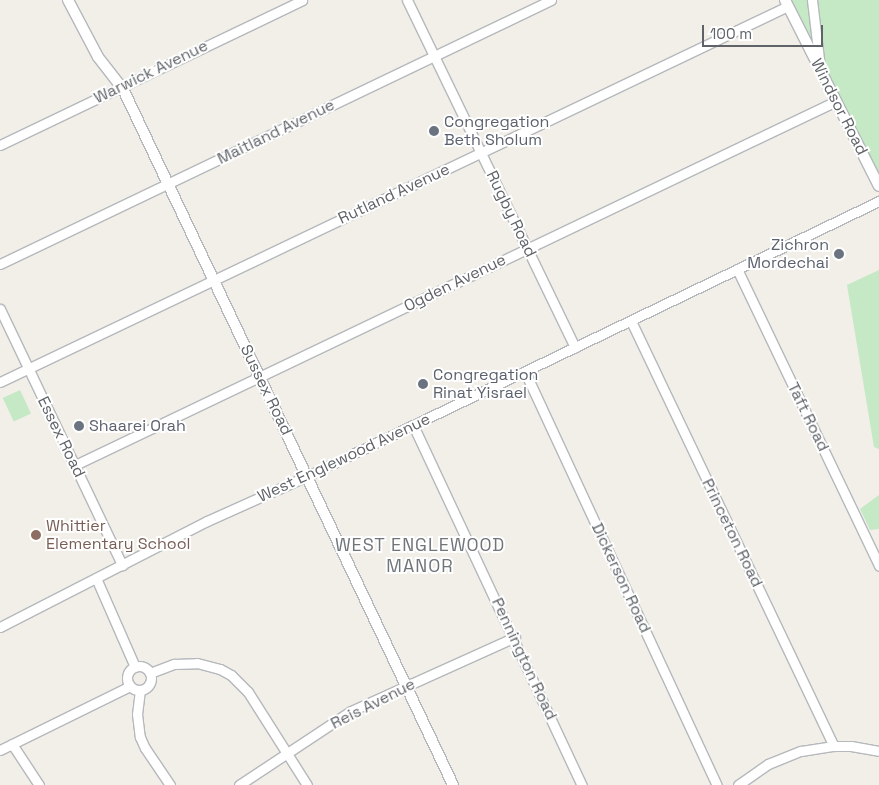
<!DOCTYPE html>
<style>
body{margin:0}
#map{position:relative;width:879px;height:785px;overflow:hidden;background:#f1efe8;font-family:"Space Grotesk",sans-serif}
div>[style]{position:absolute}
.green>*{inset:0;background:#c5e8c5;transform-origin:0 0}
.roads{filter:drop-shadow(1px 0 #b5b8bc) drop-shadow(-1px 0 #b5b8bc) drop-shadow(0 1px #b5b8bc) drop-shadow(0 -1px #b5b8bc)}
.minor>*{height:9px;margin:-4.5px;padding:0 4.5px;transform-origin:4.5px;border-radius:4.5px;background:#fff}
.minor>.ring{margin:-4.5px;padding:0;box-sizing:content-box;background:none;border:9px solid #fff;border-radius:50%}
.tertiary>*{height:10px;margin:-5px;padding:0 5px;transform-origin:5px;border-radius:5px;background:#fff}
.dots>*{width:14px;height:14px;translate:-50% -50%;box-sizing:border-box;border:2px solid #fff;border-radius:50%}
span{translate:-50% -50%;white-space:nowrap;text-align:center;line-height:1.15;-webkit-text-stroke:4px #fff;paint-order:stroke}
.street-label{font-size:16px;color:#5f6368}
.worship-label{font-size:16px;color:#5b616d}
.left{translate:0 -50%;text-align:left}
.right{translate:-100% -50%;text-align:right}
.education-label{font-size:16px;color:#785e54}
.neighbourhood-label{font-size:18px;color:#70757a;letter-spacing:1px}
.scale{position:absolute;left:702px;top:25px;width:121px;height:22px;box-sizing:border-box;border:2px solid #5f6368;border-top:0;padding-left:6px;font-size:15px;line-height:18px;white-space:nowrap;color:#5f6368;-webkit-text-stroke:4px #fff;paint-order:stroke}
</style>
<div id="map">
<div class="green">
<i style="clip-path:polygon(785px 0,879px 0,879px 187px)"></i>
<i style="clip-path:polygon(879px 270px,879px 449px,874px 447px,847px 285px)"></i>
<i style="left:20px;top:390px;width:26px;height:19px;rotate:65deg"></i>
<i style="clip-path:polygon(879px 495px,879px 529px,870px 530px,860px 509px)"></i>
</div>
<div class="roads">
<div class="minor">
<i style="left:407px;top:0;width:386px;rotate:64.2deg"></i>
<i style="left:812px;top:0;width:67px;rotate:83.2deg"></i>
<i style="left:0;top:145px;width:335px;rotate:-25.6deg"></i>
<i style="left:0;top:264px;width:611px;rotate:-25.6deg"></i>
<i style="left:737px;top:269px;width:329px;rotate:64.4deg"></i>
<i style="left:0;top:309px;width:284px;rotate:64.5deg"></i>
<i style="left:631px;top:321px;width:471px;rotate:64.5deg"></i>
<i style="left:525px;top:372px;width:455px;rotate:65.1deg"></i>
<i style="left:0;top:382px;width:873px;rotate:-25.51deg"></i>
<i style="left:413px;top:425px;width:398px;rotate:64.9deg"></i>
<i style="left:75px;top:465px;width:844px;rotate:-25.56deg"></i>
<i style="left:96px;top:578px;width:97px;rotate:66.3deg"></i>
<i style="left:0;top:627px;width:233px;rotate:-27.1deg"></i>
<i style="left:207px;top:521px;width:110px;rotate:-24.2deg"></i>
<i style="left:307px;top:476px;width:635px;rotate:-25.68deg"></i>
<i class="ring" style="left:127px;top:666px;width:15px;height:15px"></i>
<i style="left:150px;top:673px;width:26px;rotate:-21deg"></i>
<i style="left:174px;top:664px;width:23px;rotate:-2deg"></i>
<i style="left:197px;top:663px;width:24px;rotate:15deg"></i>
<i style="left:220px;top:669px;width:13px;rotate:29deg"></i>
<i style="left:231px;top:675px;width:24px;rotate:45deg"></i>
<i style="left:248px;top:692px;width:110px;rotate:57.6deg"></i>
<i style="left:140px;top:690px;width:24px;rotate:97deg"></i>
<i style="left:137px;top:714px;width:23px;rotate:83deg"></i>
<i style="left:140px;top:737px;width:12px;rotate:66deg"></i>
<i style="left:145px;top:748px;width:45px;rotate:56deg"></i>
<i style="left:12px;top:744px;width:49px;rotate:56.6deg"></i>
<i style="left:0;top:750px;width:145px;rotate:-26.2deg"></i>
<i style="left:239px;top:785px;width:134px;rotate:-33.5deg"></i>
<i style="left:351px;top:711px;width:180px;rotate:-24.3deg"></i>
<i style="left:738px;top:785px;width:37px;rotate:-35deg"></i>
<i style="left:768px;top:764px;width:35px;rotate:-22deg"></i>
<i style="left:801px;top:751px;width:33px;rotate:-9deg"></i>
<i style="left:834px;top:746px;width:17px"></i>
<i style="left:851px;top:746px;width:28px;rotate:10deg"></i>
</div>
<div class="tertiary">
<i style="left:68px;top:0;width:64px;rotate:62.2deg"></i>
<i style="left:98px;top:57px;width:41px;rotate:52deg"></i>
<i style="left:123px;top:89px;width:770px;rotate:64.63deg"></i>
<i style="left:785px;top:0;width:208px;rotate:63.2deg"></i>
</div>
</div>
<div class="dots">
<i style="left:434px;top:131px;background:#6b7280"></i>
<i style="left:839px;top:254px;background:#6b7280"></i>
<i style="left:423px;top:384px;background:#6b7280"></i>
<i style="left:79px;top:426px;background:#6b7280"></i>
<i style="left:36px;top:535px;background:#8d6e63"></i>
</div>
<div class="street-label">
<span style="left:151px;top:72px;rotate:-26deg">Warwick Avenue</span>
<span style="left:839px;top:107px;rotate:63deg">Windsor Road</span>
<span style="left:276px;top:132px;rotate:-26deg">Maitland Avenue</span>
<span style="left:394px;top:194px;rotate:-25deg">Rutland Avenue</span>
<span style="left:511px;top:214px;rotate:64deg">Rugby Road</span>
<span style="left:455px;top:283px;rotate:-26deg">Ogden Avenue</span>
<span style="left:266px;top:390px;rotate:64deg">Sussex Road</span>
<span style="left:808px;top:417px;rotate:64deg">Taft Road</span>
<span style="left:61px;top:437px;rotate:64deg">Essex Road</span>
<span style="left:344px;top:458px;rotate:-25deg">West Englewood Avenue</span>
<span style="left:732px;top:533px;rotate:64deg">Princeton Road</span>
<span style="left:621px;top:578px;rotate:65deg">Dickerson Road</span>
<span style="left:524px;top:659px;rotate:65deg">Pennington Road</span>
<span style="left:373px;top:704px;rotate:-27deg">Reis Avenue</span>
</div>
<div class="worship-label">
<span class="left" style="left:444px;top:131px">Congregation<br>Beth Sholum</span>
<span class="right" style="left:829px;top:254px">Zichron<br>Mordechai</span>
<span class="left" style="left:433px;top:384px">Congregation<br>Rinat Yisrael</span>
<span class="left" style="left:89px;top:426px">Shaarei Orah</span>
</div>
<div class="education-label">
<span class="left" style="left:46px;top:535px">Whittier<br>Elementary School</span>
</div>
<div class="neighbourhood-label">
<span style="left:420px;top:556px">WEST ENGLEWOOD<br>MANOR</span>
</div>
<div class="scale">100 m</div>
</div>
